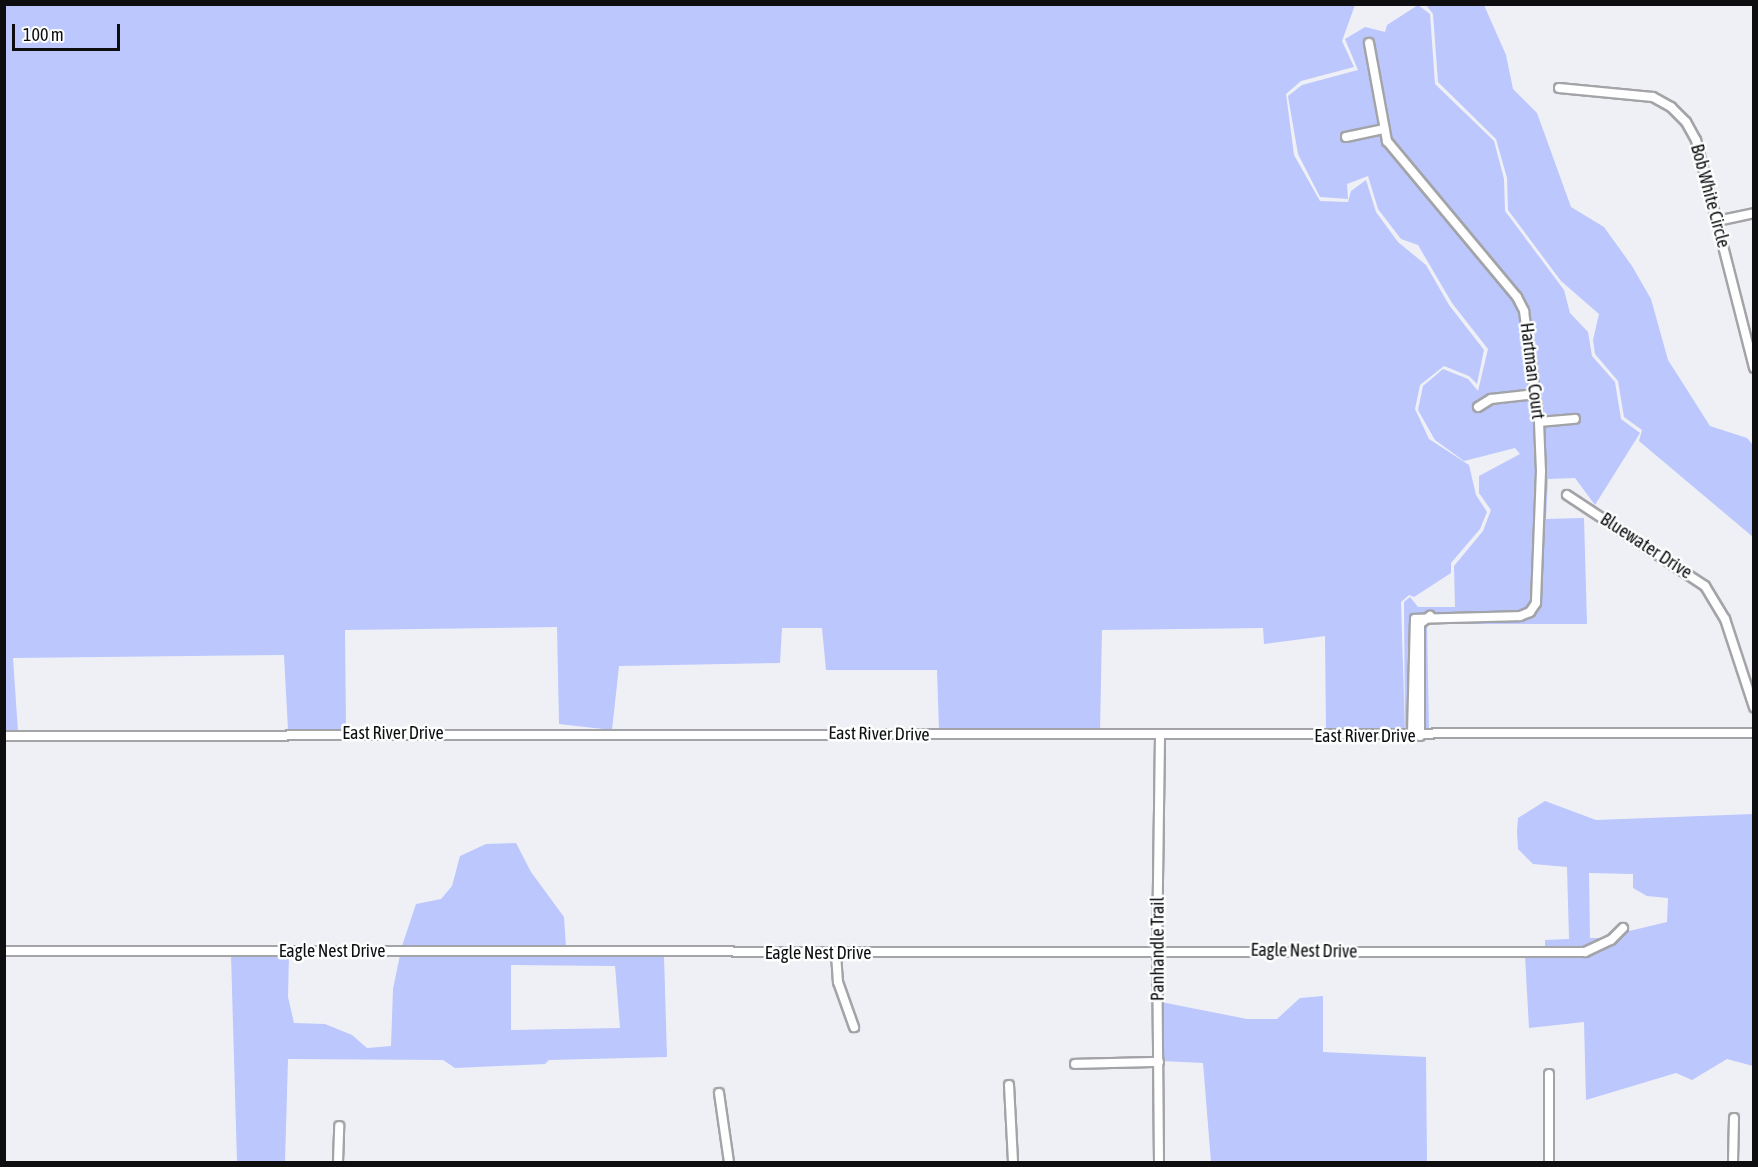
<!DOCTYPE html>
<style>
body{margin:0}
#map{position:relative;width:1758px;height:1167px;overflow:hidden;background:#eff0f5;font-family:"Asap Condensed",sans-serif}
div>[style]{position:absolute}
.green>*{inset:0;background:#bbc7fd}
.roads{filter:drop-shadow(2px 0 #a3a4a8) drop-shadow(-2px 0 #a3a4a8) drop-shadow(0 2px #a3a4a8) drop-shadow(0 -2px #a3a4a8)}
.minor>*{height:8px;margin:-4px;padding:0 4px;transform-origin:4px;border-radius:4px;background:#fff}
span{translate:-50% -50%;white-space:nowrap;text-align:center;line-height:1.15;-webkit-text-stroke:5px #fdfefe;paint-order:stroke}
.street-label{font-size:18px;color:#0e0e10}
.frame{position:absolute;inset:0;border:6px solid #0e0e10;pointer-events:none}
.scale{position:absolute;left:12px;top:24px;width:108px;height:27px;box-sizing:border-box;border:3px solid #0e0e10;border-top:0;padding-left:8px;font-size:18px;line-height:21px;white-space:nowrap;color:#0e0e10;-webkit-text-stroke:4px #fdfefe;paint-order:stroke}
</style>
<div id="map">
<div class="green">
<i style="clip-path:polygon(4px 5px,1355px 5px,1342px 41px,1354px 67px,1301px 81px,1286px 94px,1294px 155px,1320px 201px,1348px 202px,1351px 191px,1366px 180px,1376px 212px,1398px 242px,1426px 265px,1449px 305px,1484px 350px,1477px 384px,1469px 376px,1444px 366px,1420px 385px,1415px 409px,1429px 439px,1469px 465px,1476px 495px,1487px 512px,1480px 529px,1451px 563px,1451px 573px,1414px 597px,1409px 595px,1401px 602px,1405px 731px,1326px 732px,1325px 636px,1264px 644px,1263px 628px,1102px 630px,1100px 732px,939px 731px,937px 670px,826px 670px,822px 628px,782px 628px,780px 663px,619px 666px,612px 730px,559px 724px,557px 627px,345px 630px,346px 729px,288px 730px,284px 655px,13px 658px,18px 732px,5px 732px)"></i>
<i style="clip-path:polygon(1418px 5px,1430px 14px,1435px 84px,1494px 141px,1504px 179px,1505px 211px,1564px 290px,1570px 313px,1588px 332px,1592px 356px,1615px 382px,1621px 419px,1640px 433px,1595px 505px,1575px 478px,1548px 479px,1546px 519px,1584px 518px,1587px 624px,1427px 624px,1429px 728px,1405px 728px,1404px 602px,1410px 597px,1418px 607px,1455px 607px,1454px 566px,1483px 531px,1491px 510px,1479px 493px,1479px 476px,1520px 454px,1515px 448px,1464px 461px,1435px 440px,1418px 410px,1423px 386px,1443px 369px,1468px 379px,1478px 391px,1488px 349px,1452px 303px,1418px 245px,1401px 239px,1378px 209px,1368px 176px,1347px 184px,1348px 199px,1320px 197px,1298px 154px,1288px 96px,1302px 85px,1358px 70px,1345px 39px,1365px 27px,1385px 32px,1387px 25px)"></i>
<i style="clip-path:polygon(1426px 5px,1484px 5px,1506px 55px,1513px 89px,1537px 113px,1571px 207px,1604px 227px,1632px 266px,1651px 299px,1668px 360px,1710px 426px,1747px 438px,1753px 445px,1753px 537px,1639px 441px,1642px 430px,1624px 417px,1618px 381px,1595px 354px,1593px 340px,1599px 314px,1561px 281px,1508px 210px,1507px 178px,1496px 139px,1438px 82px,1433px 14px)"></i>
<i style="clip-path:polygon(1545px 801px,1596px 820px,1753px 814px,1753px 1066px,1727px 1059px,1692px 1080px,1676px 1073px,1586px 1100px,1584px 1022px,1529px 1028px,1525px 956px,1586px 956px,1601px 950px,1625px 932px,1667px 922px,1668px 898px,1647px 896px,1633px 888px,1633px 874px,1589px 873px,1590px 938px,1607px 938px,1585px 947px,1545px 948px,1545px 940px,1569px 939px,1567px 867px,1533px 864px,1518px 849px,1517px 831px,1518px 818px)"></i>
<i style="clip-path:polygon(516px 843px,531px 872px,564px 917px,566px 947px,402px 946px,416px 904px,441px 899px,452px 886px,460px 856px,486px 844px)"></i>
<i style="clip-path:polygon(evenodd,231px 955px,289px 955px,288px 997px,294px 1023px,325px 1024px,352px 1035px,367px 1048px,391px 1046px,393px 989px,400px 955px,664px 956px,667px 1057px,549px 1060px,545px 1064px,455px 1068px,443px 1060px,288px 1059px,285px 1162px,237px 1162px,231px 955px,511px 965px,615px 966px,620px 1028px,511px 1030px,511px 965px)"></i>
<i style="clip-path:polygon(1323px 996px,1323px 1052px,1426px 1057px,1427px 1162px,1211px 1162px,1203px 1063px,1162px 1061px,1161px 1002px,1247px 1019px,1277px 1019px,1300px 998px)"></i>
</div>
<div class="roads">
<div class="minor">
<i style="left:1369px;top:43px;width:100px;rotate:79.6deg"></i>
<i style="left:1387px;top:141px;width:203px;rotate:50.2deg"></i>
<i style="left:1517px;top:297px;width:16px;rotate:63deg"></i>
<i style="left:1524px;top:311px;width:112px;rotate:82.3deg"></i>
<i style="left:1539px;top:422px;width:49px;rotate:87.7deg"></i>
<i style="left:1541px;top:471px;width:132px;rotate:92.2deg"></i>
<i style="left:1536px;top:603px;width:11px;rotate:124deg"></i>
<i style="left:1530px;top:612px;width:11px;rotate:158deg"></i>
<i style="left:1520px;top:616px;width:105px;rotate:178.4deg"></i>
<i style="left:1415px;top:619px;width:117px;rotate:91.5deg"></i>
<i style="left:1559px;top:88px;width:94px;rotate:5.5deg"></i>
<i style="left:1653px;top:97px;width:21px;rotate:29deg"></i>
<i style="left:1671px;top:107px;width:21px;rotate:45deg"></i>
<i style="left:1686px;top:122px;width:21px;rotate:61deg"></i>
<i style="left:1696px;top:140px;width:235px;rotate:75.7deg"></i>
<i style="left:1346px;top:137px;width:38px;rotate:-12deg"></i>
<i style="left:1717px;top:221px;width:38px;rotate:-12deg"></i>
<i style="left:1478px;top:407px;width:15px;rotate:-32deg"></i>
<i style="left:1491px;top:399px;width:45px;rotate:-6.3deg"></i>
<i style="left:1539px;top:422px;width:36px;rotate:-5deg"></i>
<i style="left:1567px;top:495px;width:165px;rotate:33.4deg"></i>
<i style="left:1705px;top:586px;width:39px;rotate:59deg"></i>
<i style="left:1725px;top:619px;width:93px;rotate:71.8deg"></i>
<i style="left:4px;top:736px;width:1750px;rotate:-0.1deg"></i>
<i style="left:1420px;top:736px;width:112px;rotate:-90deg"></i>
<i style="left:1420px;top:624px;width:13px;rotate:-39deg"></i>
<i style="left:4px;top:951px;width:1581px;rotate:0.04deg"></i>
<i style="left:1585px;top:952px;width:29px;rotate:-25deg"></i>
<i style="left:1611px;top:940px;width:17px;rotate:-45deg"></i>
<i style="left:836px;top:954px;width:28px;rotate:86deg"></i>
<i style="left:838px;top:982px;width:48px;rotate:70.4deg"></i>
<i style="left:1075px;top:1064px;width:84px;rotate:-1.4deg"></i>
<i style="left:1009px;top:1085px;width:77px;rotate:87deg"></i>
<i style="left:719px;top:1093px;width:70px;rotate:81.8deg"></i>
<i style="left:338px;top:1162px;width:36px;rotate:-88deg"></i>
<i style="left:1159px;top:1162px;width:210px;rotate:-90.5deg"></i>
<i style="left:1157px;top:952px;width:216px;rotate:-89.2deg"></i>
<i style="left:1549px;top:1162px;width:88px;rotate:-90deg"></i>
<i style="left:1733px;top:1162px;width:44px;rotate:-88.7deg"></i>
</div>
</div>
<div class="street-label">
<span style="left:1710px;top:196px;rotate:75deg">Bob White Circle</span>
<span style="left:1532px;top:371px;rotate:83deg">Hartman Court</span>
<span style="left:1646px;top:546px;rotate:33deg">Bluewater Drive</span>
<span style="left:393px;top:733px">East River Drive</span>
<span style="left:879px;top:734px;rotate:1deg">East River Drive</span>
<span style="left:1365px;top:736px">East River Drive</span>
<span style="left:1158px;top:949px;rotate:-90deg">Panhandle Trail</span>
<span style="left:332px;top:951px">Eagle Nest Drive</span>
<span style="left:1304px;top:951px;rotate:1deg">Eagle Nest Drive</span>
<span style="left:818px;top:953px">Eagle Nest Drive</span>
</div>
<div class="frame"></div>
<div class="scale">100 m</div>
</div>
